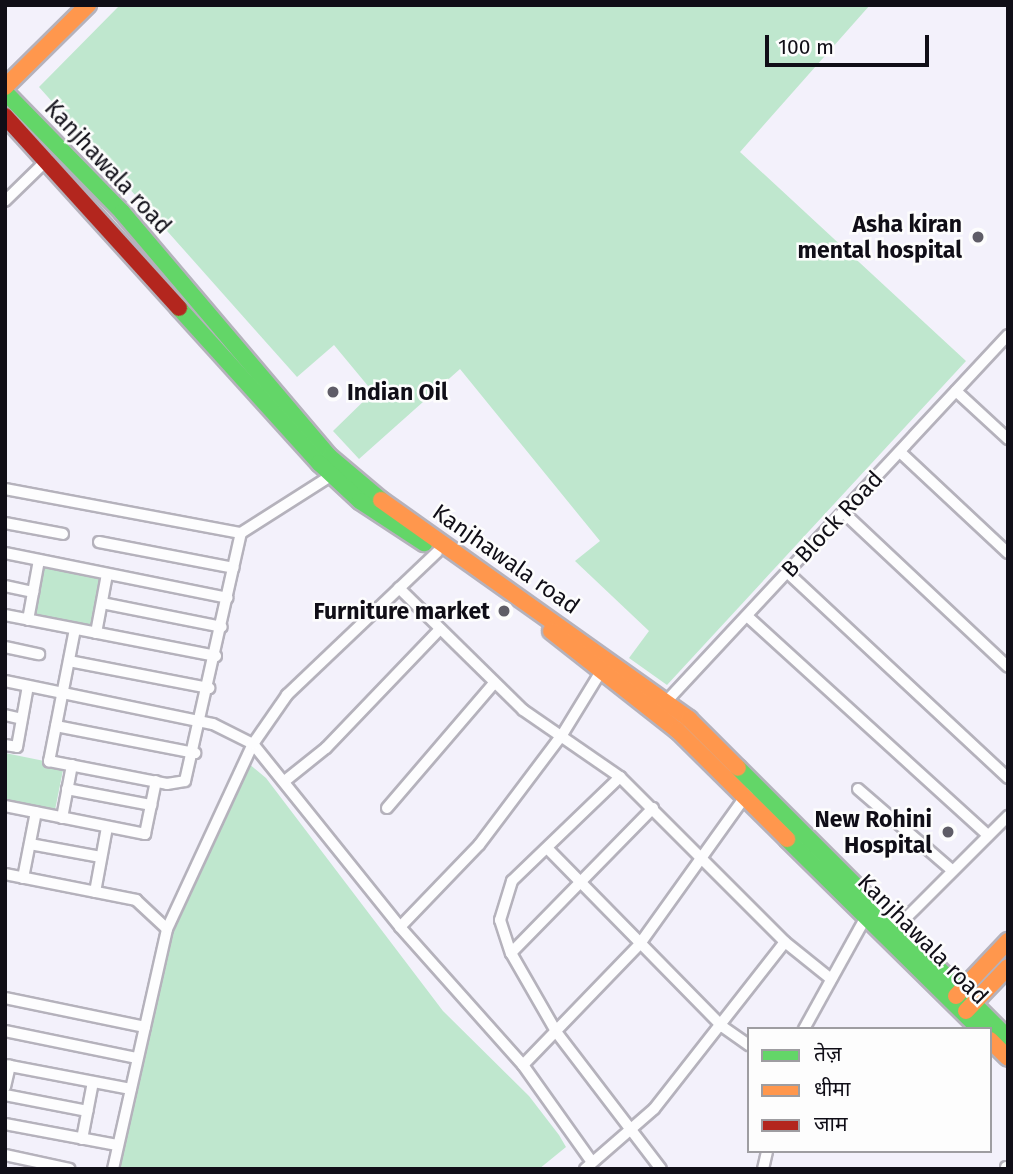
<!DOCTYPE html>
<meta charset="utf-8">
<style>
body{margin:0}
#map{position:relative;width:1013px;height:1174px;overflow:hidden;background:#f3f1fb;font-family:"Fira Sans","Noto Sans Devanagari",sans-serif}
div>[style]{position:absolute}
.green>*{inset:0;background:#bfe7ce;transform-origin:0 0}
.roads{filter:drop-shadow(2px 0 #b5b2bc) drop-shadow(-2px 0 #b5b2bc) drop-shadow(0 2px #b5b2bc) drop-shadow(0 -2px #b5b2bc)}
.street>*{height:10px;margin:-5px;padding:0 5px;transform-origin:5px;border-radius:5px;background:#fdfdfe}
.fast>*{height:16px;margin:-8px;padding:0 8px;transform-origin:8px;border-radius:8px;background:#63d668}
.slow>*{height:16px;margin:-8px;padding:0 8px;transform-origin:8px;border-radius:8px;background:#ff974d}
.jam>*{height:16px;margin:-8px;padding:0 8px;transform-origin:8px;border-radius:8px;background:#b3261e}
.dots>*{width:19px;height:19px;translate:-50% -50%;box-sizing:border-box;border:4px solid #fdfdfd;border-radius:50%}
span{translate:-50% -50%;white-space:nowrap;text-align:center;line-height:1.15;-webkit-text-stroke:5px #fdfdfd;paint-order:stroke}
.street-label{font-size:23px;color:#100e17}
.poi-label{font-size:23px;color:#100e17;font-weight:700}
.right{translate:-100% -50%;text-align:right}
.left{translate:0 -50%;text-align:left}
.frame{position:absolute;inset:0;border:7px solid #100e17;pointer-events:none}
.legend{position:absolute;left:747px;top:1027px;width:245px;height:126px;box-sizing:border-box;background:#fdfdfd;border:2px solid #9e9da1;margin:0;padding:9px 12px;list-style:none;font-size:21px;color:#100e17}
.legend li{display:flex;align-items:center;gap:14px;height:35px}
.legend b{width:35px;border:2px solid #9e9da1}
.scale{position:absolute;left:765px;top:35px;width:164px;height:32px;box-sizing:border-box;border:4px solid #100e17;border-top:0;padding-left:9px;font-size:21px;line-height:24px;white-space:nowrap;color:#100e17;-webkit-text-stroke:5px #fdfdfd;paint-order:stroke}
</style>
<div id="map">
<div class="green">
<i style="clip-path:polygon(120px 5px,870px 5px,740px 152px,966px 361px,667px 685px,629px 658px,649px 631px,575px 561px,600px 541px,460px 369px,359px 459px,333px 431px,373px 392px,334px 345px,297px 377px,39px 87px)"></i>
<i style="left:42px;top:566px;width:62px;height:51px;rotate:11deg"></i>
<i style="clip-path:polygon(5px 753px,64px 765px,54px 815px,5px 805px)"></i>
<i style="clip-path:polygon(248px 763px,266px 778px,443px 1011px,529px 1096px,559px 1135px,566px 1147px,539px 1169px,120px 1169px,166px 941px)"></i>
</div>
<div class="roads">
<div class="street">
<i style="left:5px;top:201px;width:60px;rotate:-44.3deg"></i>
<i style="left:956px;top:391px;width:71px;rotate:42.7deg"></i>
<i style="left:900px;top:452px;width:148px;rotate:43.1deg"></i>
<i style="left:5px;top:489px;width:240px;rotate:10.6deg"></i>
<i style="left:843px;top:512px;width:226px;rotate:43.2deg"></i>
<i style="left:5px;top:523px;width:59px;rotate:10.7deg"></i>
<i style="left:99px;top:542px;width:137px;rotate:10.9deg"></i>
<i style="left:5px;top:553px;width:227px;rotate:11.4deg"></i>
<i style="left:787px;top:572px;width:302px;rotate:43deg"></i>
<i style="left:5px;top:586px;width:29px;rotate:12deg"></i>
<i style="left:399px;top:588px;width:174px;rotate:44.5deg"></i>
<i style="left:523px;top:710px;width:118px;rotate:34.6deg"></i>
<i style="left:620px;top:777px;width:233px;rotate:45deg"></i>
<i style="left:785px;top:942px;width:59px;rotate:38.8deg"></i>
<i style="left:102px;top:603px;width:122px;rotate:11.3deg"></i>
<i style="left:5px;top:615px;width:215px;rotate:11deg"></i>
<i style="left:747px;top:616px;width:326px;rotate:42.3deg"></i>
<i style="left:28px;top:620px;width:61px;rotate:-79.6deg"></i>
<i style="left:75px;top:629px;width:135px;rotate:101.1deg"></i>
<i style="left:49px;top:761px;width:120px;rotate:11deg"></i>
<i style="left:167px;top:784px;width:18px;rotate:-9deg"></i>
<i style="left:185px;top:781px;width:254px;rotate:-77.3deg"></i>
<i style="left:241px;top:533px;width:108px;rotate:-32.5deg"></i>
<i style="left:96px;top:633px;width:60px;rotate:-79.4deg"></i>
<i style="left:5px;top:647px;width:35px;rotate:12deg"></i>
<i style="left:69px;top:661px;width:143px;rotate:10.9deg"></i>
<i style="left:5px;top:681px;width:212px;rotate:11.7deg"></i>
<i style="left:213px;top:724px;width:45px;rotate:26.6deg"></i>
<i style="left:253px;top:744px;width:235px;rotate:51.2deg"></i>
<i style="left:400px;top:927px;width:185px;rotate:48.3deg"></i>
<i style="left:523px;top:1065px;width:119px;rotate:54.6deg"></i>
<i style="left:663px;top:705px;width:506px;rotate:-47deg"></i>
<i style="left:5px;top:715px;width:17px;rotate:13deg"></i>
<i style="left:56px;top:726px;width:142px;rotate:11deg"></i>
<i style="left:5px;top:745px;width:12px;rotate:9deg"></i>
<i style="left:17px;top:747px;width:62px;rotate:-79.8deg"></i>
<i style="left:620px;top:777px;width:150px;rotate:136.1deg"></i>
<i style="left:512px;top:881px;width:41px;rotate:107.1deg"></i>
<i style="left:500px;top:920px;width:35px;rotate:72deg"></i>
<i style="left:511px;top:953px;width:92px;rotate:60.1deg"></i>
<i style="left:557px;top:1033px;width:171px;rotate:52.6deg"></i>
<i style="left:286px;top:780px;width:51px;rotate:-38.7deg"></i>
<i style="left:326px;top:748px;width:165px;rotate:-46.2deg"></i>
<i style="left:67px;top:789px;width:86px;rotate:10.8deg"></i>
<i style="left:858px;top:789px;width:125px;rotate:40.8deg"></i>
<i style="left:5px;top:806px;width:143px;rotate:11.3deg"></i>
<i style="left:145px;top:834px;width:54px;rotate:-78.3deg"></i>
<i style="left:387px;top:808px;width:165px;rotate:-49.4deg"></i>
<i style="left:62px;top:818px;width:54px;rotate:-79.3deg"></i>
<i style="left:30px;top:844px;width:72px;rotate:10.4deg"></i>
<i style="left:549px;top:850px;width:248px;rotate:45.5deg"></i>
<i style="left:723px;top:1027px;width:32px;rotate:35deg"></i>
<i style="left:5px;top:874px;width:134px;rotate:11.2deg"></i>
<i style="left:136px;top:900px;width:42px;rotate:43.1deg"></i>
<i style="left:23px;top:878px;width:67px;rotate:-78.9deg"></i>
<i style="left:95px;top:892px;width:66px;rotate:-79.5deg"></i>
<i style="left:898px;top:926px;width:156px;rotate:-45deg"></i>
<i style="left:400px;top:927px;width:114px;rotate:-46.1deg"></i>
<i style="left:479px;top:845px;width:138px;rotate:-53deg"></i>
<i style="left:562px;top:735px;width:79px;rotate:-58.5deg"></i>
<i style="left:511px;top:953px;width:203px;rotate:-45.6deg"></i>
<i style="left:5px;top:998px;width:143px;rotate:11.7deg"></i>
<i style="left:804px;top:1029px;width:132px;rotate:-61.1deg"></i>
<i style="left:5px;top:1031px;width:135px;rotate:11.6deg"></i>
<i style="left:5px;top:1065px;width:128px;rotate:10.8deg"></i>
<i style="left:523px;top:1065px;width:167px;rotate:-46deg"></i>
<i style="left:639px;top:945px;width:187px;rotate:-54.4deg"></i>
<i style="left:5px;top:1087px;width:22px;rotate:-77deg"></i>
<i style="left:5px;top:1095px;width:84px;rotate:11deg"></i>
<i style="left:5px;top:1124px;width:114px;rotate:10.6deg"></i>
<i style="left:82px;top:1139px;width:58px;rotate:-79.1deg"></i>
<i style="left:5px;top:1155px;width:66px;rotate:12.2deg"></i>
<i style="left:1006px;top:1167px;width:2px;rotate:27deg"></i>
<i style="left:113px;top:1169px;width:246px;rotate:-77.3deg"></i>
<i style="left:167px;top:929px;width:204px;rotate:-65.1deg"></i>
<i style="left:253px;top:744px;width:60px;rotate:-55.2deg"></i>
<i style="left:287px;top:695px;width:207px;rotate:-43.6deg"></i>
<i style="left:585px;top:1169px;width:91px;rotate:-41deg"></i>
<i style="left:654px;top:1109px;width:212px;rotate:-51.9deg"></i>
<i style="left:763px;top:1169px;width:18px;rotate:-77deg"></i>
</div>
<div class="fast">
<i style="left:5px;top:92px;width:168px;rotate:45.7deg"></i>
<i style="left:122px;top:212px;width:321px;rotate:49.7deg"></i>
<i style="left:330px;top:457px;width:67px;rotate:40.1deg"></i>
<i style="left:179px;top:308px;width:209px;rotate:47.9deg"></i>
<i style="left:319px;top:463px;width:56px;rotate:42.8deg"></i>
<i style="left:360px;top:501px;width:77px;rotate:33.3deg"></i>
<i style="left:738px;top:768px;width:382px;rotate:45deg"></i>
<i style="left:787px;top:839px;width:271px;rotate:44.6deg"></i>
</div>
<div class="slow">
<i style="left:5px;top:87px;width:117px;rotate:-44.7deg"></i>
<i style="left:381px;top:500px;width:378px;rotate:35.4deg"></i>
<i style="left:689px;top:719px;width:69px;rotate:45deg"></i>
<i style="left:551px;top:631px;width:160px;rotate:38.2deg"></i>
<i style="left:677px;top:730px;width:155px;rotate:44.7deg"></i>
<i style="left:956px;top:996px;width:76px;rotate:-46.6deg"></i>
<i style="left:966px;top:1011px;width:61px;rotate:-46.3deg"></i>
<i style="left:990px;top:1040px;width:25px;rotate:45deg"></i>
</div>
<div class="jam">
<i style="left:5px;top:116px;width:259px;rotate:47.8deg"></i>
</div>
</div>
<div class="dots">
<i style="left:978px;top:237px;background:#5f5d67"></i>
<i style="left:333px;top:392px;background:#5f5d67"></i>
<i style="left:504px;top:611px;background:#5f5d67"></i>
<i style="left:948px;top:832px;background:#5f5d67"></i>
</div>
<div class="street-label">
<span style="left:108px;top:167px;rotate:47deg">Kanjhawala road</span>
<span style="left:832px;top:524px;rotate:-47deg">B Block Road</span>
<span style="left:506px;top:559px;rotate:35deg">Kanjhawala road</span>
<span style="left:923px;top:939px;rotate:45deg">Kanjhawala road</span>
</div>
<div class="poi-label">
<span class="right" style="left:962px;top:237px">Asha kiran<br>mental hospital</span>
<span class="left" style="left:347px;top:392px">Indian Oil</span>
<span class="right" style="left:490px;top:611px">Furniture market</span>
<span class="right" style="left:932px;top:832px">New Rohini<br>Hospital</span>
</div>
<div class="frame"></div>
<ul class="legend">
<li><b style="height:9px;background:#63d668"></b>तेज़</li>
<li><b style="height:9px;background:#ff974d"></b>धीमा</li>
<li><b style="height:9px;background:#b3261e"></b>जाम</li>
</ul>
<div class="scale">100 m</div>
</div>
